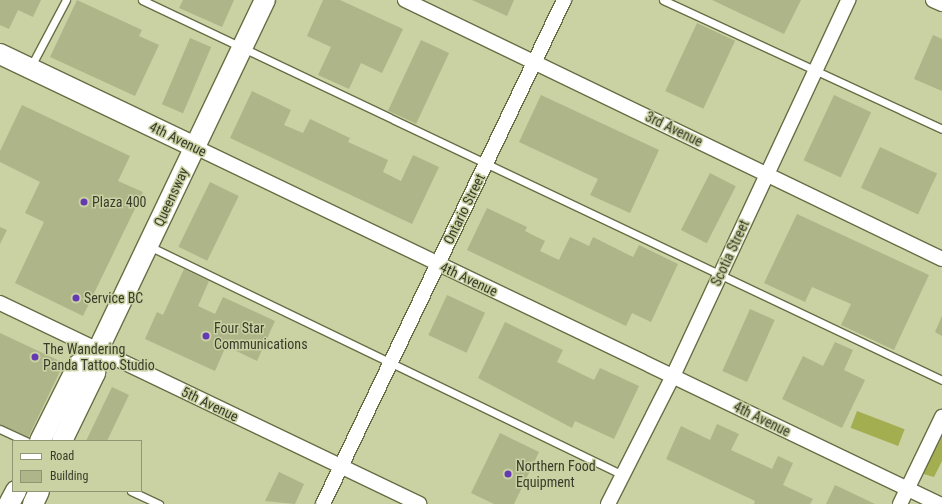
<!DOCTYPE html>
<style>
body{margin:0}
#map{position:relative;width:942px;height:504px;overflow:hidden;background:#cad1a3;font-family:"Roboto Condensed",sans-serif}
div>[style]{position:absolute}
.green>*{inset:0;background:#a3ae50;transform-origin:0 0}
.building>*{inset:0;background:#aeb588;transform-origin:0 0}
.roads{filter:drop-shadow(1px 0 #686e44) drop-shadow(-1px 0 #686e44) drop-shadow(0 1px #686e44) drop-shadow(0 -1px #686e44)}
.lane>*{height:7px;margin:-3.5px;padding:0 3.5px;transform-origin:3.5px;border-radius:3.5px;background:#fff}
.street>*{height:14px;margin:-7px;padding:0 7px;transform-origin:7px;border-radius:7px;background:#fff}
.secondary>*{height:20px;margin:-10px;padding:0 10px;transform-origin:10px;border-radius:10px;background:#fff}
.dots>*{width:11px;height:11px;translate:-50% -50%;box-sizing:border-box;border:2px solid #cad1a3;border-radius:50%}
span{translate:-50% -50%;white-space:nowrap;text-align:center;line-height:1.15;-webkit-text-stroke:3px #cad1a3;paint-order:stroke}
.street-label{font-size:14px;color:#393c2a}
.poi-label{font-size:14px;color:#393c2a}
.left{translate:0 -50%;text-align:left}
.legend{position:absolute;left:12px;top:440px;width:130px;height:52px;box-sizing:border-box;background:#cad1a3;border:1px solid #909573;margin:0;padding:5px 7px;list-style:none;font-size:12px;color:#393c2a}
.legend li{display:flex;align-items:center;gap:8px;height:20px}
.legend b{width:20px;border:1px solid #909573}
</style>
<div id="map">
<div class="green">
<i style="left:857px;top:411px;width:51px;height:18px;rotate:21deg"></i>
<i style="clip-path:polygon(942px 427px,942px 461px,934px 477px,920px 473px)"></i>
</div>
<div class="building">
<i style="clip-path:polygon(0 0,41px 0,33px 17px,18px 10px,9px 29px,0 25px)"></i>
<i style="clip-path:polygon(77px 0,142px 30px,139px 36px,159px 45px,135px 96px,50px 57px)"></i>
<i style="clip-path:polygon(183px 0,234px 0,222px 27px,179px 8px)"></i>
<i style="clip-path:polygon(323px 0,340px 0,403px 29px,382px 73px,361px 63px,349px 89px,318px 75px,331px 47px,307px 36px)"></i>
<i style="clip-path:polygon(472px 0,514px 0,507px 16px)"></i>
<i style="clip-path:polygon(712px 0,801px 0,784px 34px)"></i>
<i style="left:697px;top:23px;width:42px;height:75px;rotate:25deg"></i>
<i style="clip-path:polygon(933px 35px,942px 39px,942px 91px,914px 79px)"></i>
<i style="left:190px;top:38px;width:23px;height:72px;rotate:23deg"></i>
<i style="left:421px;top:40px;width:31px;height:78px;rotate:25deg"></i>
<i style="clip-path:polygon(252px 91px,291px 110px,284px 125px,303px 133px,310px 119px,350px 138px,348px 142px,388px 160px,383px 172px,401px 181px,413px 155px,439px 167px,412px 224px,230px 138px)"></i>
<i style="clip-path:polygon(541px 95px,659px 150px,630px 213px,590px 195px,598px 179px,519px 142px)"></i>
<i style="left:834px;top:95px;width:41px;height:72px;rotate:25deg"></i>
<i style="clip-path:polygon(22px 105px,130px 156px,118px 181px,143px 192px,83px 316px,15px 283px,44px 222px,25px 213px,40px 182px,0 162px,0 151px)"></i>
<i style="left:880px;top:147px;width:63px;height:45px;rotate:25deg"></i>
<i style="left:710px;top:173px;width:29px;height:64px;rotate:27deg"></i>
<i style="left:210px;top:182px;width:32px;height:72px;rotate:26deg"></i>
<i style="clip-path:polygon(487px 208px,527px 227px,525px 231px,545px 241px,540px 251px,559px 260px,570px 237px,589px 246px,593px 237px,633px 257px,639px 245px,678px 264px,651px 322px,632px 313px,626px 326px,467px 250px)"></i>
<i style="clip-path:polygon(797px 214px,929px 275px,894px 350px,841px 325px,851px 304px,812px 287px,805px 302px,764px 283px)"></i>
<i style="clip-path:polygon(0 227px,7px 230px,0 244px)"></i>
<i style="clip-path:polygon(184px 269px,209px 281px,198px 306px,215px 314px,223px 297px,275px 321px,257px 361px,226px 346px,215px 371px,145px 339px,157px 312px,163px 315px)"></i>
<i style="left:447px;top:295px;width:42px;height:44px;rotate:25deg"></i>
<i style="left:750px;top:309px;width:27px;height:68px;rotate:24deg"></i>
<i style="clip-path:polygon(942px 316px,942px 336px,935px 332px)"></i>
<i style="clip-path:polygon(505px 322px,563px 350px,557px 362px,594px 380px,600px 368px,639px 386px,614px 439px,575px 421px,572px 428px,478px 378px)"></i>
<i style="clip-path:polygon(0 333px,64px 363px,27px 440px,0 427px)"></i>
<i style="clip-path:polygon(835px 342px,853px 350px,844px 370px,865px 380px,842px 428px,782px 399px,803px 356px,823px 366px)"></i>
<i style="clip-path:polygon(112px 387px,129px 395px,107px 441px,86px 441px)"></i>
<i style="clip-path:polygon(717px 424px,739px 434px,731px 450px,772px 469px,778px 456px,793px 463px,783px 485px,813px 499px,810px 504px,754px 504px,755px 501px,666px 459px,681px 426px,710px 440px)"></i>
<i style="clip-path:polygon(500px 433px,539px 452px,514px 504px,494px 504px,471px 493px)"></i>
<i style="clip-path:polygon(279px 472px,304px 484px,295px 504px,265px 501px)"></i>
<i style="clip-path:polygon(835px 485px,875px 504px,826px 504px)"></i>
</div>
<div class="roads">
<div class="lane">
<i style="left:142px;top:0;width:886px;rotate:25.41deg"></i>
<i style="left:663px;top:0;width:307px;rotate:24.8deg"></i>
<i style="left:30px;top:68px;width:77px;rotate:-62.1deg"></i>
<i style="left:149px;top:246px;width:526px;rotate:25.79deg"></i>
<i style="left:0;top:429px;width:29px;rotate:25deg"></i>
<i style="left:131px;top:491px;width:31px;rotate:25deg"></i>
</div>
<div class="street">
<i style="left:405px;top:0;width:596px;rotate:25.75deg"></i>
<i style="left:933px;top:0;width:10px;rotate:24deg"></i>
<i style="left:195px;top:147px;width:825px;rotate:25.63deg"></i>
<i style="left:0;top:303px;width:465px;rotate:25.6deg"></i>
<i style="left:323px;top:504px;width:559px;rotate:-64.44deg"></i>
<i style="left:608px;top:504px;width:144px;rotate:-63.1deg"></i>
<i style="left:673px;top:376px;width:415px;rotate:-65deg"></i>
<i style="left:900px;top:504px;width:97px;rotate:-64.2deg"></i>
</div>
<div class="secondary">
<i style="left:0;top:54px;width:216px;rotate:25.5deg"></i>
<i style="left:40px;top:441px;width:85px;rotate:-63.4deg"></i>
<i style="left:78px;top:365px;width:25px;rotate:-37deg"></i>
<i style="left:62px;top:441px;width:76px;rotate:-64.1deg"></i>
<i style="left:95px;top:373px;width:23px;rotate:-83deg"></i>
<i style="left:98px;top:350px;width:388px;rotate:-64.5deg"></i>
<i style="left:9px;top:504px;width:15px;rotate:-62deg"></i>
<i style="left:33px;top:504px;width:14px;rotate:-65deg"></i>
</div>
</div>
<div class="dots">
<i style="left:84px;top:202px;background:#6539b1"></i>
<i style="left:76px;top:298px;background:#6539b1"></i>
<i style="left:206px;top:336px;background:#6539b1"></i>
<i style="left:35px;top:357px;background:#6539b1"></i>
<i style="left:508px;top:474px;background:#6539b1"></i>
</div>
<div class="street-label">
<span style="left:674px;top:129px;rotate:26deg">3rd Avenue</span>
<span style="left:178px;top:139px;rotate:26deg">4th Avenue</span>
<span style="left:171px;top:197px;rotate:-65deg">Queensway</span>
<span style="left:464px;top:209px;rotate:-64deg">Ontario Street</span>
<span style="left:730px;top:253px;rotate:-65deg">Scotia Street</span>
<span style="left:469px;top:279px;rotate:25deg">4th Avenue</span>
<span style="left:210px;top:404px;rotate:26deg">5th Avenue</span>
<span style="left:762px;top:419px;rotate:26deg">4th Avenue</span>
</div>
<div class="poi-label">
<span class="left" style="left:92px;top:202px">Plaza 400</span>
<span class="left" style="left:84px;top:298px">Service BC</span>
<span class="left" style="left:214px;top:336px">Four Star<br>Communications</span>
<span class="left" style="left:43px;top:357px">The Wandering<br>Panda Tattoo Studio</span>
<span class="left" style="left:516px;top:474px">Northern Food<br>Equipment</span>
</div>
<ul class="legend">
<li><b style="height:5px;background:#fff"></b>Road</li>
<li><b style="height:11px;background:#aeb588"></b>Building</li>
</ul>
</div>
